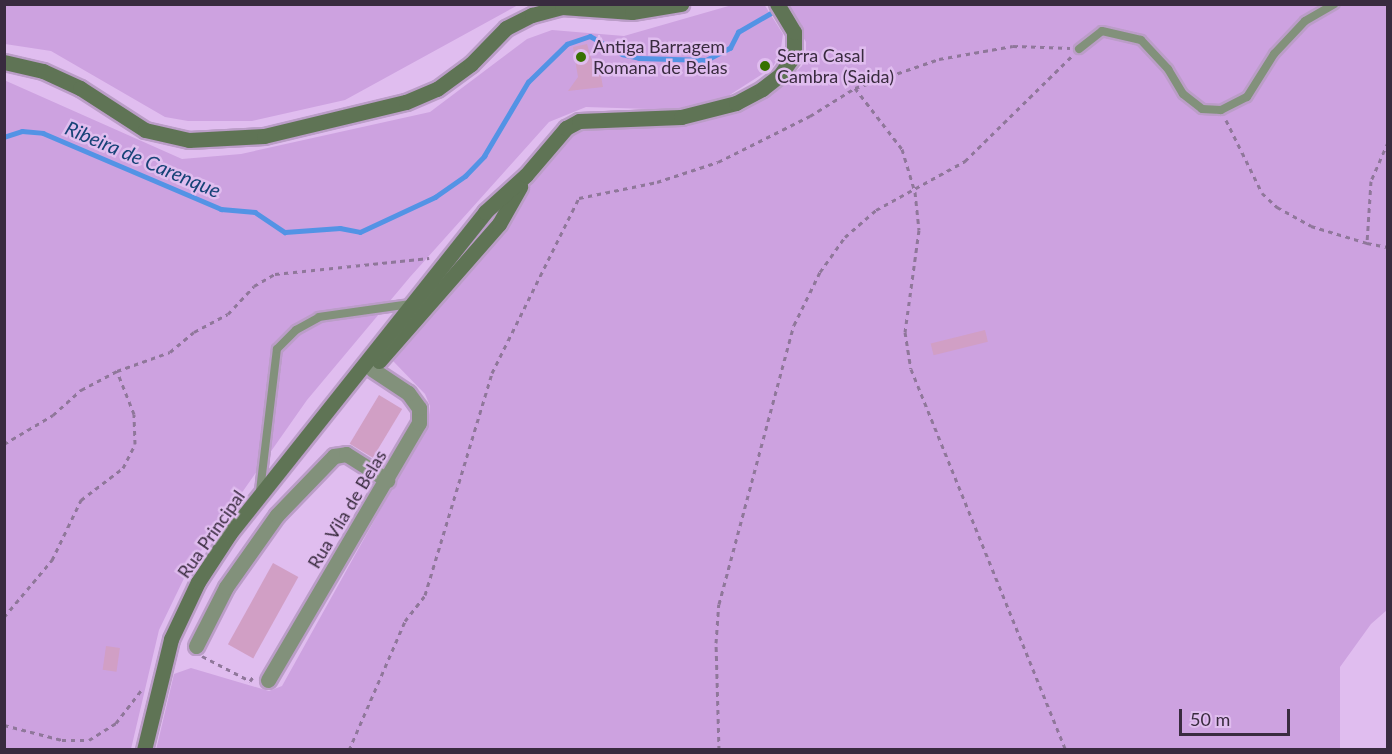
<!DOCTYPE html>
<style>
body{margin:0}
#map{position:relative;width:1392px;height:754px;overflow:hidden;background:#e0bdef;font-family:Lato,sans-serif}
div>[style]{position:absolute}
.green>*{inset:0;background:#cda2e0}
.stream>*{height:4.5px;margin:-2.25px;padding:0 2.25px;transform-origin:2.25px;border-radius:2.25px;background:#5393e5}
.building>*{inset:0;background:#d19fc5;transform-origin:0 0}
.path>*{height:3px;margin-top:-1.5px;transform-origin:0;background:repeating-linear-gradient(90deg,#8f779a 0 4.5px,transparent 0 9px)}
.roads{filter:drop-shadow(2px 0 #bb9dc8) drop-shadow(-2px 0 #bb9dc8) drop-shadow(0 2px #bb9dc8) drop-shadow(0 -2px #bb9dc8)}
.lane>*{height:8px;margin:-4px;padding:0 4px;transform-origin:4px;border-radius:4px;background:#82917b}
.street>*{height:15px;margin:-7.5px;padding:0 7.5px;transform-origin:7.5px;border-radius:7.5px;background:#82917b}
.secondary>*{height:15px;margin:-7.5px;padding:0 7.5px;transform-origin:7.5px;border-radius:7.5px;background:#5f7455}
.dots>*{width:16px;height:16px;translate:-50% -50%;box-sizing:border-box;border:3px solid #e0bdef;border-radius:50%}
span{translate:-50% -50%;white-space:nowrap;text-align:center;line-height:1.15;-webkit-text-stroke:5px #e0bdef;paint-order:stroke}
.poi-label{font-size:18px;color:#392b3f}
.left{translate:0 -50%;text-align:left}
.street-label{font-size:18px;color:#392b3f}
.water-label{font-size:20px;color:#174377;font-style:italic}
.frame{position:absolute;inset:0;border:6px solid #392b3f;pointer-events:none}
.scale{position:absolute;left:1179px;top:709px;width:111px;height:27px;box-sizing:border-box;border:3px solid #392b3f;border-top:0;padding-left:8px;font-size:18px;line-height:21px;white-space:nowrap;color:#392b3f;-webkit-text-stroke:4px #e0bdef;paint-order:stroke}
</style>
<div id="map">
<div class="green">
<i style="clip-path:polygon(764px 4px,783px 34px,780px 55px,772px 68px,725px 98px,679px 110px,586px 107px,549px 122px,410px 277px,307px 400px,189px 568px,159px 630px,131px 749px,5px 749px,4px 80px,182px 159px,241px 154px,430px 112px,527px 39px,552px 30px,624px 36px,732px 5px)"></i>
<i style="clip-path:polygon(4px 5px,5px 4px,518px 5px,345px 100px,252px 121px,188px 121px,165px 117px,51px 51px,5px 44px)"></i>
<i style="clip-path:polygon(783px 5px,1387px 5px,1387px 610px,1371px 624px,1340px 667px,1340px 749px,156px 750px,174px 674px,191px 668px,269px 691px,282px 686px,428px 424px,430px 406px,425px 394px,393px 361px,566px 139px,582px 126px,708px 121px,779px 87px,802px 66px,806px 52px,806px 42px)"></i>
</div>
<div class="stream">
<i style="left:4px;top:137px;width:19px;rotate:-18deg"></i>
<i style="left:22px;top:131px;width:21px;rotate:5deg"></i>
<i style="left:43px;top:133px;width:194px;rotate:23.1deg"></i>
<i style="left:221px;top:209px;width:34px;rotate:5deg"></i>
<i style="left:255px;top:212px;width:36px;rotate:34deg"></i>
<i style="left:285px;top:232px;width:55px;rotate:-4.2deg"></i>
<i style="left:340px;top:228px;width:20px;rotate:11deg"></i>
<i style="left:360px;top:232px;width:83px;rotate:-25deg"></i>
<i style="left:435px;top:197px;width:37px;rotate:-35deg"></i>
<i style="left:465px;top:176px;width:28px;rotate:-46deg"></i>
<i style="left:484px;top:156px;width:86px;rotate:-59.3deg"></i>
<i style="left:528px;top:82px;width:54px;rotate:-44.3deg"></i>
<i style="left:567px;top:44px;width:24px;rotate:-19deg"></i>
<i style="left:590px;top:36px;width:37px;rotate:29deg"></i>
<i style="left:622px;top:54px;width:17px;rotate:13deg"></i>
<i style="left:639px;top:58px;width:67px;rotate:1.7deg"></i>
<i style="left:706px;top:60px;width:27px;rotate:-27deg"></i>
<i style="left:730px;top:48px;width:18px;rotate:-63deg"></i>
<i style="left:738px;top:32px;width:39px;rotate:-30deg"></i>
</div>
<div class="building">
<i style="clip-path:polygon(587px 44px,592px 61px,598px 60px,603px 87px,568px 91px,578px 77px,573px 47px)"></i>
<i style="left:985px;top:330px;width:12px;height:56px;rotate:76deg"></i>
<i style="left:379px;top:395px;width:27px;height:57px;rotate:31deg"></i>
<i style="left:273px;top:563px;width:29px;height:93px;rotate:29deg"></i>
<i style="left:106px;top:646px;width:14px;height:24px;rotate:8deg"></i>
</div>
<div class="path">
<i style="left:855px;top:88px;width:77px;rotate:52.4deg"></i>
<i style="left:902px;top:149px;width:45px;rotate:73.2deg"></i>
<i style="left:915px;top:192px;width:38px;rotate:84deg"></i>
<i style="left:919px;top:230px;width:103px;rotate:97.8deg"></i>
<i style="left:905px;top:332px;width:37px;rotate:81deg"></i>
<i style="left:911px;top:369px;width:411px;rotate:67.9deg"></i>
<i style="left:1226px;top:120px;width:81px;rotate:63.7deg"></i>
<i style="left:1262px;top:193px;width:21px;rotate:43deg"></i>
<i style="left:1277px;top:207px;width:39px;rotate:29deg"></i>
<i style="left:1311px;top:226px;width:59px;rotate:16.9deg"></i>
<i style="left:1388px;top:142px;width:43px;rotate:113.6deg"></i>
<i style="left:1371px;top:181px;width:62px;rotate:93.7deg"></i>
<i style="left:1367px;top:243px;width:21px;rotate:11deg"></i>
<i style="left:4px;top:444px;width:57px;rotate:-30.6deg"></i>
<i style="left:53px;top:415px;width:38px;rotate:-42deg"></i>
<i style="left:81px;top:390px;width:41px;rotate:-27.8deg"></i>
<i style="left:117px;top:371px;width:56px;rotate:-19.7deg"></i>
<i style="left:170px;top:352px;width:31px;rotate:-40deg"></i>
<i style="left:194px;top:332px;width:38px;rotate:-28deg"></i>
<i style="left:228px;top:314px;width:38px;rotate:-47deg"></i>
<i style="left:254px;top:286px;width:24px;rotate:-30deg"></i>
<i style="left:275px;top:274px;width:155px;rotate:-5.9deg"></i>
<i style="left:4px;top:617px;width:75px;rotate:-49.9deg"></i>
<i style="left:52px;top:560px;width:67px;rotate:-64.2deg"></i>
<i style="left:81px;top:500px;width:53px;rotate:-37.3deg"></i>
<i style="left:123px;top:468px;width:27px;rotate:-63deg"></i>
<i style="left:135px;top:444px;width:30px;rotate:-92deg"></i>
<i style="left:134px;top:414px;width:46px;rotate:-111.6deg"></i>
<i style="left:202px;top:656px;width:54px;rotate:27.5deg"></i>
<i style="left:250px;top:681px;width:5px;rotate:-53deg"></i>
<i style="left:4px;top:725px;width:60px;rotate:14.5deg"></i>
<i style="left:62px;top:740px;width:27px"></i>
<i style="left:89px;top:740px;width:32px;rotate:-32deg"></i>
<i style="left:116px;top:723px;width:44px;rotate:-52.4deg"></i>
<i style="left:349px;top:750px;width:141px;rotate:-66.5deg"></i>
<i style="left:405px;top:621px;width:33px;rotate:-52deg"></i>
<i style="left:425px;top:595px;width:232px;rotate:-73.2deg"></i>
<i style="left:492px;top:373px;width:195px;rotate:-63.6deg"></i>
<i style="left:579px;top:198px;width:80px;rotate:-11.6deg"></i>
<i style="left:657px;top:182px;width:64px;rotate:-18.2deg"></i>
<i style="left:718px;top:162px;width:103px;rotate:-26.6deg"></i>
<i style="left:810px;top:116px;width:53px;rotate:-31.9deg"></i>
<i style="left:855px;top:88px;width:89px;rotate:-19deg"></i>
<i style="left:939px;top:59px;width:75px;rotate:-10deg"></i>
<i style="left:1013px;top:46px;width:57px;rotate:2deg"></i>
<i style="left:719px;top:750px;width:107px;rotate:-91.6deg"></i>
<i style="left:716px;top:643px;width:39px;rotate:-86deg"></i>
<i style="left:719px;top:604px;width:289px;rotate:-75deg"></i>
<i style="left:794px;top:325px;width:59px;rotate:-63.9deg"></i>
<i style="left:820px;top:272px;width:43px;rotate:-54.5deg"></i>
<i style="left:845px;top:237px;width:41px;rotate:-41.1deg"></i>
<i style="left:876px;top:210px;width:102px;rotate:-28.8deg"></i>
<i style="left:965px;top:161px;width:150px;rotate:-44.5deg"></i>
</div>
<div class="roads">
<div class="lane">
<i style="left:1079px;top:49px;width:29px;rotate:-38deg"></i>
<i style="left:1102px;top:31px;width:40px;rotate:13deg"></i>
<i style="left:1141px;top:40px;width:40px;rotate:47deg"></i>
<i style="left:1168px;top:69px;width:29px;rotate:59deg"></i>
<i style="left:1183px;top:94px;width:24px;rotate:38deg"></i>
<i style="left:1202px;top:109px;width:19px;rotate:3deg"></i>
<i style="left:1221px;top:110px;width:29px;rotate:-27deg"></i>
<i style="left:1247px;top:97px;width:51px;rotate:-57.9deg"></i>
<i style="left:1274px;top:54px;width:45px;rotate:-46.8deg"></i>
<i style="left:1305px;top:21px;width:34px;rotate:-30deg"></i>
<i style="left:260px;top:491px;width:143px;rotate:-83.2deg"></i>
<i style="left:277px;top:349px;width:27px;rotate:-45deg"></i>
<i style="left:296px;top:330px;width:26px;rotate:-29deg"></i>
<i style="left:319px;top:317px;width:92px;rotate:-8.1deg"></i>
</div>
<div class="street">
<i style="left:196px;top:646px;width:66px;rotate:-63deg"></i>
<i style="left:226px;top:587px;width:88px;rotate:-54.7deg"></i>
<i style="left:277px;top:515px;width:82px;rotate:-46deg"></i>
<i style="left:334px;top:456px;width:12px;rotate:-9deg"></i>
<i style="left:346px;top:454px;width:49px;rotate:32.4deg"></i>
<i style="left:268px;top:680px;width:298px;rotate:-59.6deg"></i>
<i style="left:419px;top:423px;width:15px;rotate:-90deg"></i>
<i style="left:419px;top:408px;width:19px;rotate:-126deg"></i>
<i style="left:408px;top:393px;width:43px;rotate:-146.3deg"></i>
</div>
<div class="secondary">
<i style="left:4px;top:62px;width:40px;rotate:13deg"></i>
<i style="left:43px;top:71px;width:41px;rotate:24.7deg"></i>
<i style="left:80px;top:88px;width:77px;rotate:32.9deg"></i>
<i style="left:145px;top:130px;width:45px;rotate:12.8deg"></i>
<i style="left:189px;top:140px;width:75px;rotate:-3.1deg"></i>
<i style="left:264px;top:136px;width:146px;rotate:-13.5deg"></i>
<i style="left:406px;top:102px;width:34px;rotate:-23deg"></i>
<i style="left:437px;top:89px;width:42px;rotate:-36.3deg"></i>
<i style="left:471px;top:64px;width:50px;rotate:-45.8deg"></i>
<i style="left:506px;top:28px;width:29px;rotate:-27deg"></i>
<i style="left:532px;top:15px;width:31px;rotate:-15deg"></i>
<i style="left:562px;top:7px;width:70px;rotate:4.1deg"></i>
<i style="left:632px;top:12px;width:50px;rotate:-9.3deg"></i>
<i style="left:379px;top:361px;width:182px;rotate:-48.8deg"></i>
<i style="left:499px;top:224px;width:43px;rotate:-60.4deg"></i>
<i style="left:144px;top:750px;width:114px;rotate:-76.3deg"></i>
<i style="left:171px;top:639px;width:63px;rotate:-64.7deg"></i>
<i style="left:198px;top:582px;width:59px;rotate:-56.9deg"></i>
<i style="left:230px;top:533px;width:410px;rotate:-51.5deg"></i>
<i style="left:485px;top:212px;width:55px;rotate:-42.1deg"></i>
<i style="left:526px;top:175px;width:62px;rotate:-49.6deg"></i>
<i style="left:566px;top:128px;width:15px;rotate:-28deg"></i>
<i style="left:579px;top:121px;width:102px;rotate:-2.2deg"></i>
<i style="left:681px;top:117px;width:57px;rotate:-14.3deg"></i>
<i style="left:736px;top:103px;width:30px;rotate:-28deg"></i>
<i style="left:762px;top:89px;width:23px;rotate:-38deg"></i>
<i style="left:780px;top:75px;width:24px;rotate:-55deg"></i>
<i style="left:794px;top:55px;width:23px;rotate:-90deg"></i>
<i style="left:794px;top:32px;width:33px;rotate:-121deg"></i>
</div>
</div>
<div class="dots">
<i style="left:581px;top:57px;background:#377100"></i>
<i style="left:765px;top:66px;background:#377100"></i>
</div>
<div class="poi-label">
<span class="left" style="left:593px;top:57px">Antiga Barragem<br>Romana de Belas</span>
<span class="left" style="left:777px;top:66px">Serra Casal<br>Cambra (Saida)</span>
</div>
<div class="street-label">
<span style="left:347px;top:509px;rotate:-59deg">Rua Vila de Belas</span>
<span style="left:211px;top:534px;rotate:-55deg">Rua Principal</span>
</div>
<div class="water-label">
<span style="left:143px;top:159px;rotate:23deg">Ribeira de Carenque</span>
</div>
<div class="frame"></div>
<div class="scale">50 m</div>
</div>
